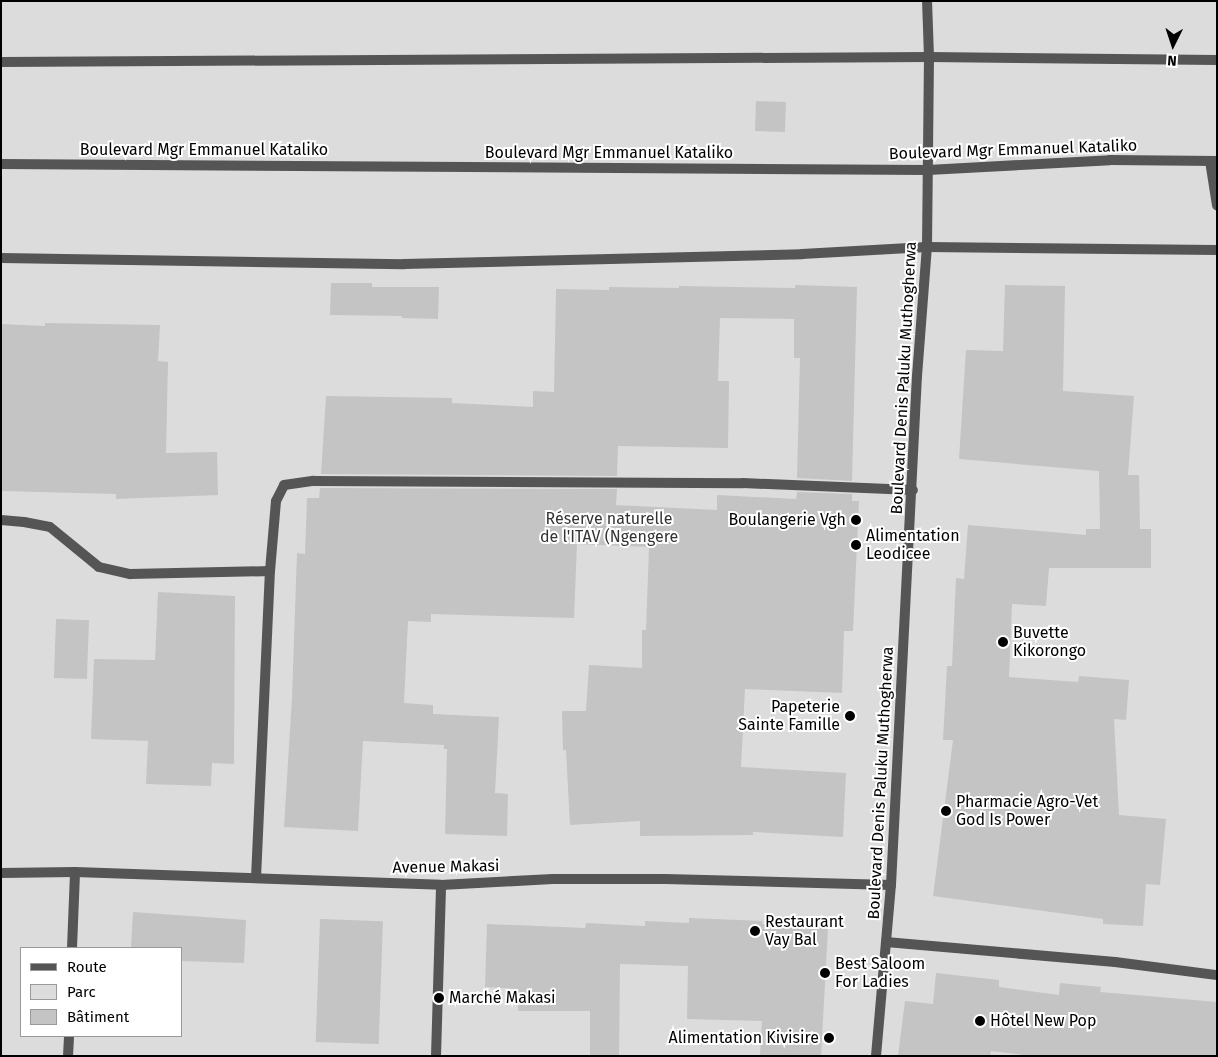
<!DOCTYPE html>
<meta charset="utf-8">
<style>
body{margin:0}
#map{position:relative;width:1218px;height:1057px;overflow:hidden;background:#fff;font-family:"Fira Sans",sans-serif}
div>[style]{position:absolute}
.green>*{inset:0;background:#dcdcdc}
.building>*{inset:0;background:#c4c4c4;transform-origin:0 0}
.minor>*{height:10px;margin:-5px;padding:0 5px;transform-origin:5px;border-radius:5px;background:#555}
.tertiary>*{height:10px;margin:-5px;padding:0 5px;transform-origin:5px;border-radius:5px;background:#555}
.dots>*{width:14px;height:14px;translate:-50% -50%;box-sizing:border-box;border:2px solid #fff;border-radius:50%}
span{translate:-50% -50%;white-space:nowrap;text-align:center;line-height:1.15;-webkit-text-stroke:4px #fff;paint-order:stroke}
.street-label{font-size:16px;color:#000}
.park-label{font-size:16px;color:#333}
.poi-label{font-size:16px;color:#000}
.right{translate:-100% -50%;text-align:right}
.left{translate:0 -50%;text-align:left}
.frame{position:absolute;inset:0;border:2px solid #000;pointer-events:none}
.legend{position:absolute;left:20px;top:947px;width:162px;height:90px;box-sizing:border-box;background:#fff;border:1px solid #999;margin:0;padding:6px 9px;list-style:none;font-size:15px;color:#000}
.legend li{display:flex;align-items:center;gap:10px;height:25px}
.legend b{width:25px;border:1px solid #999}
.north{position:absolute;left:1148px;top:20px;width:50px;height:50px;-webkit-text-stroke:4px #fff;paint-order:stroke;rotate:184deg;font-size:14px;font-weight:700;line-height:20px;text-align:center;color:#000}
.north::after{content:'';display:block;margin:auto;width:18px;height:22px;background:#000;clip-path:polygon(50% 0,100% 100%,50% 72%,0 100%)}
</style>
<div id="map">
<div class="green">
<i style="clip-path:polygon(evenodd,1px 1px,1217px 1px,1217px 1056px,1px 1056px,1px 1px,21px 948px,181px 948px,181px 1036px,21px 1036px,21px 948px)"></i>
</div>
<div class="building">
<i style="left:756px;top:101px;width:30px;height:30px;rotate:2deg"></i>
<i style="clip-path:polygon(331px 283px,372px 283px,372px 287px,439px 287px,438px 319px,402px 318px,402px 316px,330px 315px)"></i>
<i style="clip-path:polygon(795px 285px,857px 287px,852px 481px,797px 478px,800px 358px,794px 358px,794px 319px,720px 318px,718px 381px,729px 381px,728px 448px,618px 446px,617px 476px,321px 474px,326px 396px,452px 398px,452px 403px,533px 407px,533px 391px,554px 392px,556px 289px,609px 290px,609px 287px,679px 288px,679px 286px,795px 288px)"></i>
<i style="clip-path:polygon(1005px 285px,1065px 286px,1063px 391px,1134px 396px,1128px 475px,1139px 475px,1140px 529px,1151px 529px,1151px 568px,1049px 568px,1046px 606px,1012px 604px,1009px 677px,1078px 682px,1079px 676px,1129px 680px,1126px 720px,1114px 719px,1119px 815px,1166px 819px,1160px 885px,1146px 884px,1143px 926px,1103px 924px,1103px 919px,933px 896px,953px 740px,943px 740px,947px 666px,952px 666px,956px 578px,964px 579px,968px 525px,1086px 535px,1086px 529px,1100px 529px,1099px 471px,959px 459px,966px 350px,1003px 351px)"></i>
<i style="clip-path:polygon(45px 323px,160px 325px,158px 361px,168px 362px,166px 453px,217px 452px,218px 495px,116px 499px,116px 494px,1px 491px,1px 324px,45px 326px)"></i>
<i style="clip-path:polygon(320px 488px,617px 489px,616px 505px,717px 510px,717px 495px,796px 499px,797px 492px,852px 494px,852px 501px,859px 501px,853px 631px,844px 631px,842px 693px,745px 689px,741px 767px,846px 773px,843px 837px,753px 832px,753px 835px,640px 836px,640px 821px,570px 825px,566px 750px,563px 750px,562px 711px,586px 711px,589px 665px,642px 668px,642px 630px,646px 630px,649px 547px,577px 544px,574px 618px,431px 614px,431px 622px,408px 621px,404px 703px,433px 705px,433px 714px,499px 717px,495px 793px,508px 794px,507px 836px,445px 834px,447px 749px,444px 749px,444px 745px,363px 741px,358px 831px,284px 827px,292px 697px,297px 553px,305px 554px,307px 498px,319px 498px)"></i>
<i style="clip-path:polygon(158px 592px,235px 596px,234px 764px,212px 763px,211px 786px,146px 784px,148px 741px,91px 739px,94px 659px,155px 660px)"></i>
<i style="left:56px;top:619px;width:33px;height:59px;rotate:2deg"></i>
<i style="clip-path:polygon(133px 912px,246px 920px,244px 963px,181px 961px,181px 948px,131px 948px)"></i>
<i style="clip-path:polygon(689px 918px,763px 921px,762px 924px,828px 928px,821px 1056px,760px 1056px,762px 1021px,687px 1019px,688px 966px,620px 964px,619px 1056px,590px 1056px,590px 1011px,518px 1011px,518px 989px,485px 987px,487px 924px,585px 928px,586px 923px,645px 926px,645px 921px,689px 923px)"></i>
<i style="left:320px;top:919px;width:63px;height:123px;rotate:2deg"></i>
<i style="clip-path:polygon(936px 973px,999px 980px,999px 987px,1059px 995px,1060px 983px,1101px 987px,1100px 992px,1217px 1002px,1217px 1056px,1032px 1056px,991px 1051px,990px 1056px,898px 1056px,905px 1001px,933px 1004px)"></i>
</div>
<div class="minor">
<i style="left:1210px;top:161px;width:45px;rotate:81deg"></i>
<i style="left:1px;top:258px;width:403px;rotate:0.9deg"></i>
<i style="left:404px;top:264px;width:398px;rotate:-1.4deg"></i>
<i style="left:802px;top:254px;width:125px;rotate:-3.2deg"></i>
<i style="left:927px;top:247px;width:290px;rotate:0.6deg"></i>
<i style="left:1px;top:520px;width:23px;rotate:5deg"></i>
<i style="left:24px;top:522px;width:26px;rotate:11deg"></i>
<i style="left:50px;top:527px;width:63px;rotate:39.2deg"></i>
<i style="left:99px;top:567px;width:32px;rotate:13deg"></i>
<i style="left:130px;top:574px;width:140px;rotate:-1.2deg"></i>
<i style="left:1px;top:873px;width:74px;rotate:-0.8deg"></i>
<i style="left:75px;top:872px;width:366px;rotate:2deg"></i>
<i style="left:441px;top:885px;width:112px;rotate:-3.1deg"></i>
<i style="left:553px;top:879px;width:112px"></i>
<i style="left:665px;top:879px;width:226px;rotate:1.5deg"></i>
<i style="left:256px;top:878px;width:307px;rotate:-87.4deg"></i>
<i style="left:270px;top:571px;width:70px;rotate:-85.1deg"></i>
<i style="left:276px;top:501px;width:18px;rotate:-63deg"></i>
<i style="left:284px;top:485px;width:30px;rotate:-8deg"></i>
<i style="left:314px;top:481px;width:429px;rotate:0.3deg"></i>
<i style="left:743px;top:483px;width:170px;rotate:2.4deg"></i>
<i style="left:886px;top:942px;width:230px;rotate:5deg"></i>
<i style="left:1115px;top:962px;width:103px;rotate:7.3deg"></i>
<i style="left:72px;top:948px;width:76px;rotate:-87.7deg"></i>
<i style="left:68px;top:1056px;width:20px;rotate:-87deg"></i>
<i style="left:436px;top:1056px;width:171px;rotate:-88.3deg"></i>
</div>
<div class="tertiary">
<i style="left:1px;top:62px;width:928px;rotate:-0.31deg"></i>
<i style="left:929px;top:57px;width:288px;rotate:0.6deg"></i>
<i style="left:1px;top:164px;width:927px;rotate:0.37deg"></i>
<i style="left:928px;top:170px;width:182px;rotate:-3.1deg"></i>
<i style="left:1110px;top:160px;width:107px;rotate:0.5deg"></i>
<i style="left:876px;top:1056px;width:172px;rotate:-85deg"></i>
<i style="left:891px;top:885px;width:510px;rotate:-87.08deg"></i>
<i style="left:917px;top:376px;width:129px;rotate:-85.6deg"></i>
<i style="left:927px;top:247px;width:190px;rotate:-89.4deg"></i>
<i style="left:929px;top:57px;width:56px;rotate:-92deg"></i>
</div>
<div class="dots">
<i style="left:856px;top:520px;background:#000"></i>
<i style="left:856px;top:545px;background:#000"></i>
<i style="left:1003px;top:642px;background:#000"></i>
<i style="left:850px;top:716px;background:#000"></i>
<i style="left:946px;top:811px;background:#000"></i>
<i style="left:755px;top:931px;background:#000"></i>
<i style="left:825px;top:973px;background:#000"></i>
<i style="left:439px;top:998px;background:#000"></i>
<i style="left:980px;top:1021px;background:#000"></i>
<i style="left:829px;top:1038px;background:#000"></i>
</div>
<div class="street-label">
<span style="left:204px;top:150px">Boulevard Mgr Emmanuel Kataliko</span>
<span style="left:1013px;top:150px;rotate:-2deg">Boulevard Mgr Emmanuel Kataliko</span>
<span style="left:609px;top:153px">Boulevard Mgr Emmanuel Kataliko</span>
<span style="left:904px;top:378px;rotate:-87deg">Boulevard Denis Paluku Muthogherwa</span>
<span style="left:881px;top:783px;rotate:-87deg">Boulevard Denis Paluku Muthogherwa</span>
<span style="left:446px;top:867px;rotate:-1deg">Avenue Makasi</span>
</div>
<div class="park-label">
<span style="left:609px;top:528px">Réserve naturelle<br>de l'ITAV (Ngengere</span>
</div>
<div class="poi-label">
<span class="right" style="left:846px;top:520px">Boulangerie Vgh</span>
<span class="left" style="left:866px;top:545px">Alimentation<br>Leodicee</span>
<span class="left" style="left:1013px;top:642px">Buvette<br>Kikorongo</span>
<span class="right" style="left:840px;top:716px">Papeterie<br>Sainte Famille</span>
<span class="left" style="left:956px;top:811px">Pharmacie Agro-Vet<br>God Is Power</span>
<span class="left" style="left:765px;top:931px">Restaurant<br>Vay Bal</span>
<span class="left" style="left:835px;top:973px">Best Saloom<br>For Ladies</span>
<span class="left" style="left:449px;top:998px">Marché Makasi</span>
<span class="left" style="left:990px;top:1021px">Hôtel New Pop</span>
<span class="right" style="left:819px;top:1038px">Alimentation Kivisire</span>
</div>
<div class="frame"></div>
<ul class="legend">
<li><b style="height:6px;background:#555"></b>Route</li>
<li><b style="height:14px;background:#dcdcdc"></b>Parc</li>
<li><b style="height:14px;background:#c4c4c4"></b>Bâtiment</li>
</ul>
<div class="north">N</div>
</div>
